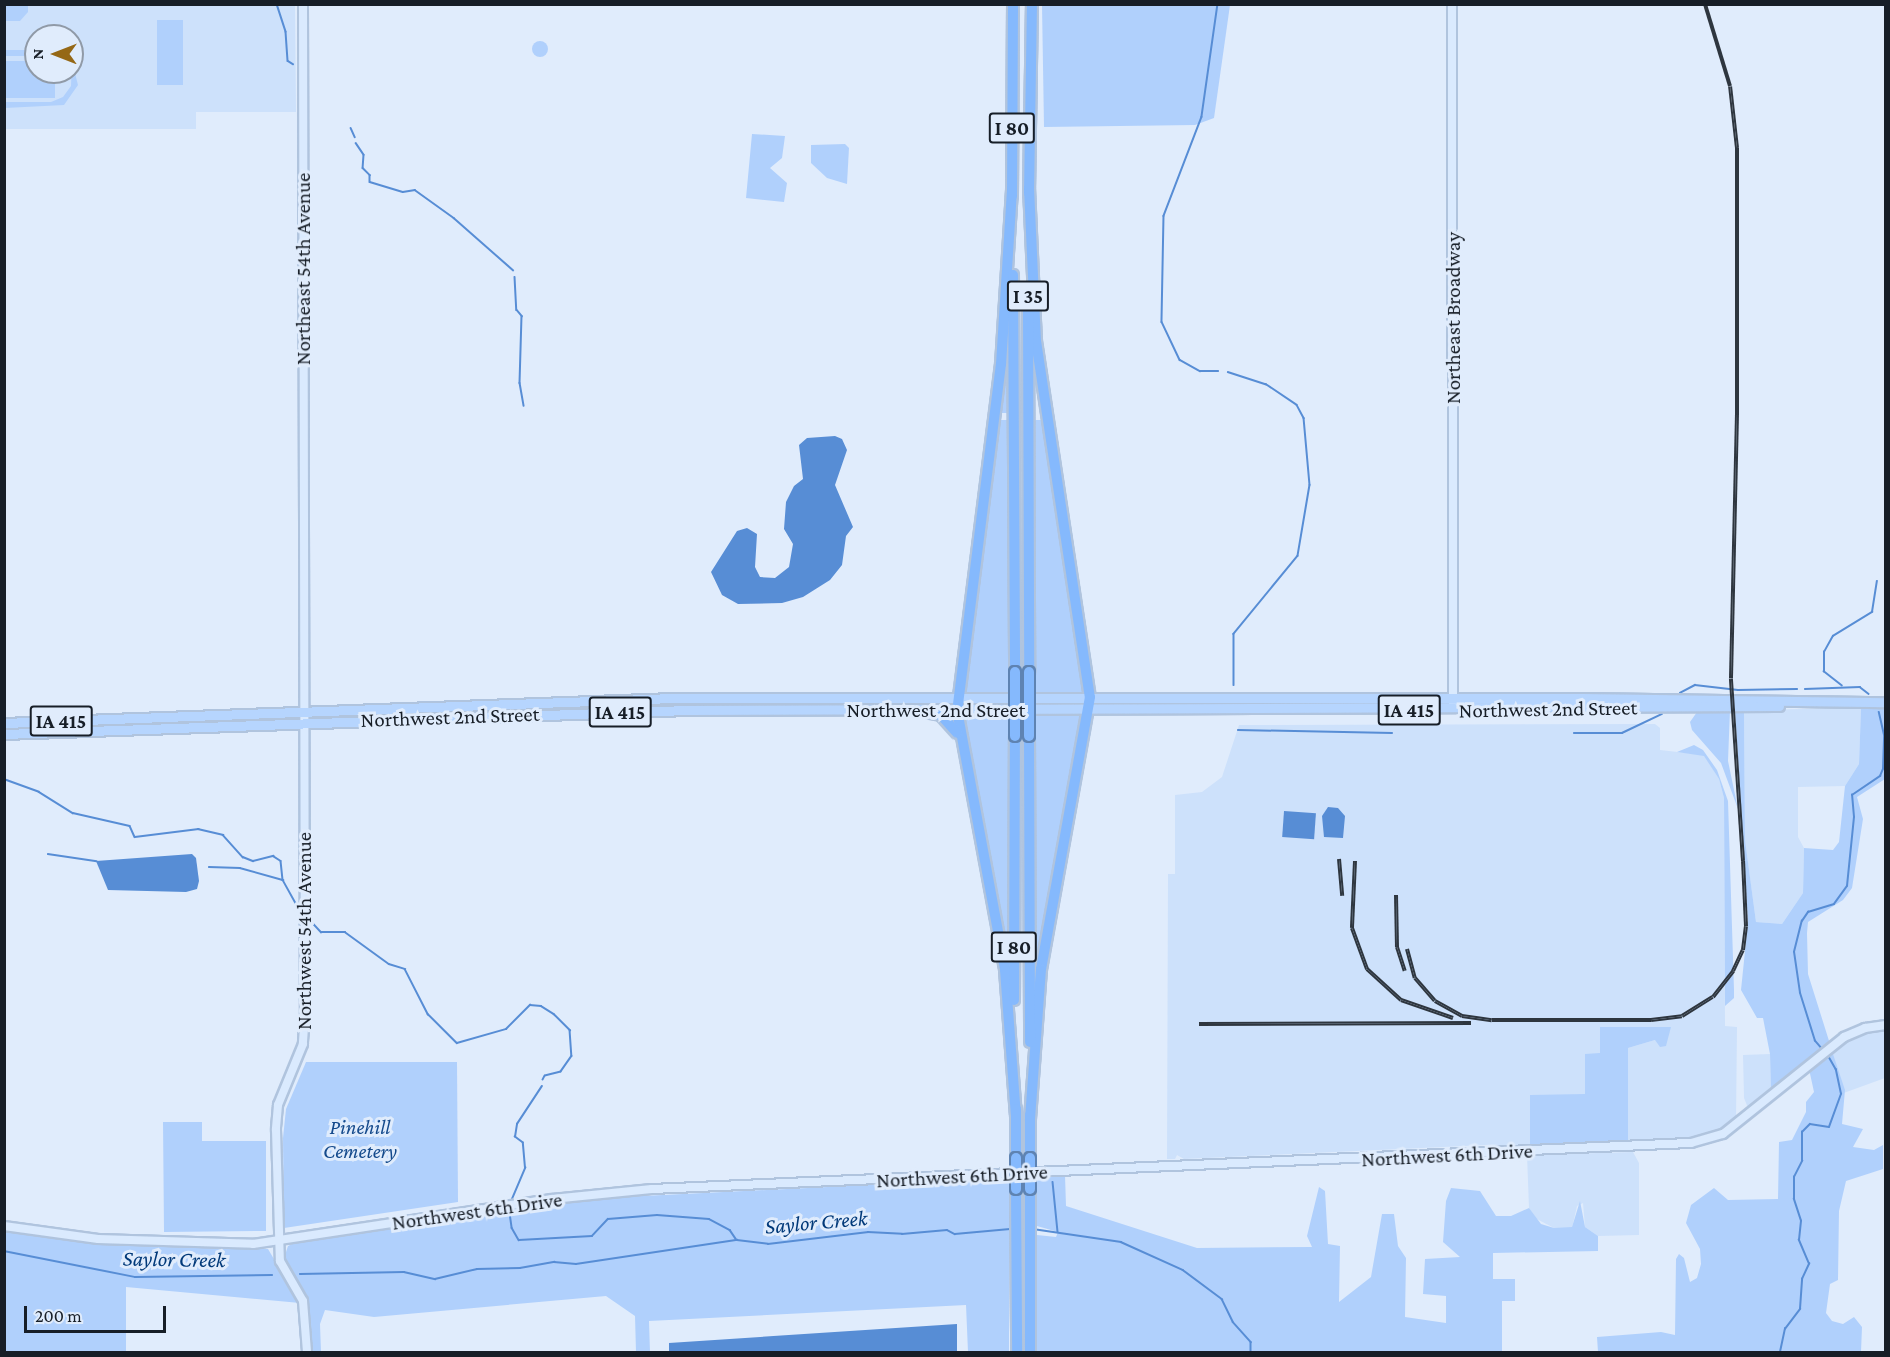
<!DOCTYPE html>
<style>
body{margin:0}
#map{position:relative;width:1890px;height:1357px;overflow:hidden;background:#e0ecfc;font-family:"Crimson Pro",serif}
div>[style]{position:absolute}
.built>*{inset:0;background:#cde1fb}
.green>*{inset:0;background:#b0d0fc;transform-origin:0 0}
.round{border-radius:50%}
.water>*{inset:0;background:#578dd5;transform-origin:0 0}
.stream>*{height:1.5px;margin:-0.75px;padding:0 0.75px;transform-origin:0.75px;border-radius:0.75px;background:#578dd5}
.roads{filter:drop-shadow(2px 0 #b0c4de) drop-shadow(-2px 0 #b0c4de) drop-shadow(0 2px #b0c4de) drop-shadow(0 -2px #b0c4de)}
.secondary>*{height:8px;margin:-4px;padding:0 4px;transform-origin:4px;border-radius:4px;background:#daeafe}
.primary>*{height:9px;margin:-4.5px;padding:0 4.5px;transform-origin:4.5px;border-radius:4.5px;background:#b6d5fe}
.highway>*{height:10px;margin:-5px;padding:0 5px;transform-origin:5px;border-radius:5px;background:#85b9fd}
.rail>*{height:4px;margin-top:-2px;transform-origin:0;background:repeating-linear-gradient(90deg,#e0ecfc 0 4.5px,#2e363f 0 9px);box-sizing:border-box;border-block:2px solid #2e363f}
.bridges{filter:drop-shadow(2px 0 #5e83b2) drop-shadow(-2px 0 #5e83b2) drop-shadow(0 2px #5e83b2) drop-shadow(0 -2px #5e83b2)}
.highway-bridge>*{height:10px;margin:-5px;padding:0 5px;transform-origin:5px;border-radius:5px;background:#85b9fd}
span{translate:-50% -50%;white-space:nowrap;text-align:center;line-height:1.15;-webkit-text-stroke:6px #e0ecfc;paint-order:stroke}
.shield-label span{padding:2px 4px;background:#e0ecfc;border:2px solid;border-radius:4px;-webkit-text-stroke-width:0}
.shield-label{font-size:20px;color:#171e27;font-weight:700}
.street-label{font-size:21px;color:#171e27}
.park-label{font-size:21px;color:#144a8c;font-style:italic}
.water-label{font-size:22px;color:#003979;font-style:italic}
.frame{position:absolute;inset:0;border:6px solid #171e27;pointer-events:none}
.north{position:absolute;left:24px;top:24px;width:60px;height:60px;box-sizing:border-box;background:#e0ecfc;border:2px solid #909aa7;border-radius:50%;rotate:270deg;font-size:16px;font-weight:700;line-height:24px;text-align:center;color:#171e27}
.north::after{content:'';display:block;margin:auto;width:21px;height:27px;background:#956816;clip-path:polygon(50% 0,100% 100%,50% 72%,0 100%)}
.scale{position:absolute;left:24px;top:1306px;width:142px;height:27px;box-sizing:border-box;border:3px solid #171e27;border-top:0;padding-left:8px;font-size:18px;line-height:21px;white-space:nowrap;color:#171e27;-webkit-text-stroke:4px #e0ecfc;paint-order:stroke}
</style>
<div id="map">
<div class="built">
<i style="clip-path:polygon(evenodd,4px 5px,295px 5px,296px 112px,196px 112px,196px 129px,5px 129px,4px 5px,36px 36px,72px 36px,72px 72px,36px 72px,36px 36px)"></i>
<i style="clip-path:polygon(1861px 708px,1859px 764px,1845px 786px,1798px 787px,1798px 837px,1804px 848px,1803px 893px,1782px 924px,1756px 922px,1745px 841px,1744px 710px)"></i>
<i style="clip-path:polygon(1655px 724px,1660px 728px,1660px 750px,1704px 755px,1719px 779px,1724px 798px,1725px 1026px,1737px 1027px,1736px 1120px,1704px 1139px,1628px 1144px,1628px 1048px,1655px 1040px,1671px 1027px,1601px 1027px,1600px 1054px,1585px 1054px,1585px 1094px,1530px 1148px,1487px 1150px,1486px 1145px,1184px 1159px,1177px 1155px,1175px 1159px,1167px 1159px,1168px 874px,1175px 874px,1175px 795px,1202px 792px,1222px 777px,1239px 725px)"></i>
<i style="clip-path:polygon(1885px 1025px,1885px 1078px,1841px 1094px,1826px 1051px,1844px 1037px)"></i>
<i style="clip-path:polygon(1770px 1054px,1771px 1093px,1748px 1108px,1744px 1098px,1743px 1055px)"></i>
<i style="clip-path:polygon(1633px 1152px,1639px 1163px,1639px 1235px,1598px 1236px,1585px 1227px,1583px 1203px,1577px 1206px,1572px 1228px,1554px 1228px,1533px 1217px,1529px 1208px,1527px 1155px)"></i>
</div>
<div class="green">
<i style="clip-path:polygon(4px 5px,28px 5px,28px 12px,20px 21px,5px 21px)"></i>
<i style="clip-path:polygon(1042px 5px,1230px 5px,1214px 118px,1195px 125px,1044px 127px)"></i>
<i style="left:157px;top:20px;width:26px;height:65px"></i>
<i class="round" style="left:532px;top:41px;width:16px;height:16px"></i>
<i style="left:5px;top:50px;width:31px;height:6px"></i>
<i style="clip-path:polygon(4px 61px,36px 61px,36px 72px,55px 72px,55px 98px,5px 98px)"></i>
<i style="clip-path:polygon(72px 61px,78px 85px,64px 105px,5px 108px,5px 102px,51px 102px,63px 97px,71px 86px)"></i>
<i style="clip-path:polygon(752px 134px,785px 136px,782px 158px,770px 168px,787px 183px,784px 202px,746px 198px)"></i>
<i style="clip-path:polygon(845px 144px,849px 148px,847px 184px,827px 178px,811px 163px,811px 145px)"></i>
<i style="clip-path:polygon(1008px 366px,1008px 413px,998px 413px,1004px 367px)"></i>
<i style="clip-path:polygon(997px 420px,1008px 420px,1008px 694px,961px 695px)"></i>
<i style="clip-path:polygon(1035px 420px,1044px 420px,1084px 693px,1036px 694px)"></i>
<i style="clip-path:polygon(1861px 708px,1885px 708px,1885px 779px,1857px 797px,1863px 819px,1852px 888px,1843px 900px,1808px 922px,1807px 933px,1808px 974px,1830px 1044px,1771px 1093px,1770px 1054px,1763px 1018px,1757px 1018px,1741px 990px,1748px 922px,1735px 710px,1744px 710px,1745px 840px,1756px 922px,1782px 924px,1803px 893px,1804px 848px,1833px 850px,1839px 842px,1845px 786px,1859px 764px)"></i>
<i style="clip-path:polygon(1730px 710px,1728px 761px,1738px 809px,1721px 763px,1692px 730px,1690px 722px,1697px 712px)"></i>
<i style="clip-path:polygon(1008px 715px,1010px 970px,962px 716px)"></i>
<i style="clip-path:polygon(1083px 715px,1071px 772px,1036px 982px,1036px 716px)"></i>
<i style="clip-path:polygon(1694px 745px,1703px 750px,1717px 770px,1728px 801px,1734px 990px,1734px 998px,1725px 1006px,1724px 798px,1719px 779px,1704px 756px,1677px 752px)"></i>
<i style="clip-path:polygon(1600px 1027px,1671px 1027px,1666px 1046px,1660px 1047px,1655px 1040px,1628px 1048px,1628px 1144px,1530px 1148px,1530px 1095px,1585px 1094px,1585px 1054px,1600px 1053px)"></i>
<i style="clip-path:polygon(1832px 1051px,1845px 1090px,1842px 1124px,1863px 1129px,1853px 1147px,1874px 1150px,1883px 1145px,1883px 1169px,1846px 1181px,1839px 1211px,1838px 1280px,1830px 1284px,1826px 1313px,1832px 1321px,1843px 1324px,1854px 1317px,1862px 1327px,1861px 1352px,1598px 1352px,1597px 1337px,1661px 1332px,1675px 1335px,1676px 1259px,1679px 1254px,1684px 1258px,1690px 1282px,1697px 1278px,1701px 1264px,1700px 1249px,1686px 1223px,1691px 1205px,1714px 1188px,1728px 1200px,1778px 1199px,1779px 1142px,1792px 1140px,1806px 1112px,1806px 1102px,1814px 1092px,1809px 1069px)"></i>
<i style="clip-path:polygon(306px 1062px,457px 1062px,458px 1202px,284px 1228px,283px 1138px,286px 1109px)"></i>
<i style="clip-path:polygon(163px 1122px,202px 1122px,202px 1141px,266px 1141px,266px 1231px,164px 1232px)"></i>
<i style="clip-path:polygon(1065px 1175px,1066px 1206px,1197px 1248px,1312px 1247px,1307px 1236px,1319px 1187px,1325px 1191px,1328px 1244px,1340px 1246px,1339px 1302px,1371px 1277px,1382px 1214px,1394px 1214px,1398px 1246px,1406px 1258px,1405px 1317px,1446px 1323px,1446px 1296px,1423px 1294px,1425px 1259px,1460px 1257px,1443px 1242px,1446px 1201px,1451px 1188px,1480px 1191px,1496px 1216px,1511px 1216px,1529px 1208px,1541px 1224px,1554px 1228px,1572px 1227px,1580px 1201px,1585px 1227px,1598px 1236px,1598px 1251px,1493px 1253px,1493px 1279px,1515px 1279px,1515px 1301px,1502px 1301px,1502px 1352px,1037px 1352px,1037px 1235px,1056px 1237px,1058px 1232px,1037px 1226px,1037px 1177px)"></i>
<i style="clip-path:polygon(1009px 1178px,1009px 1352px,968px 1352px,966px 1305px,649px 1321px,650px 1352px,636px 1352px,635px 1316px,606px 1296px,374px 1317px,325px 1310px,320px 1324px,321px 1352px,310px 1352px,308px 1301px,284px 1258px,288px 1246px,294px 1243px,602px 1198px)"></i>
<i style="clip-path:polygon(5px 1231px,89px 1242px,268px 1249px,300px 1303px,126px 1287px,126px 1352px,5px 1352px)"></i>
</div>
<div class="water">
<i style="clip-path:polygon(835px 436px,842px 439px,847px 450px,835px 485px,853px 527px,846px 536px,842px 565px,830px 580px,803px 597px,782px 603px,738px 604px,722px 595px,711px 572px,737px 531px,747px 528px,757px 534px,755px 567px,760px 577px,775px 578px,789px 567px,793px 544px,784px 529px,786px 502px,794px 486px,803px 479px,799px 445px,807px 438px)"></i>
<i style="clip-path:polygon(1328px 807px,1338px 808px,1345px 816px,1343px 838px,1324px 837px,1322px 816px)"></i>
<i style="left:1284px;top:811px;width:32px;height:26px;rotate:4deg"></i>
<i style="clip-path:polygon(192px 854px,196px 858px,199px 881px,197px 889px,186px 892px,108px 890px,96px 861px)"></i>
<i style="clip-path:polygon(957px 1324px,957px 1352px,669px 1352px,669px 1343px)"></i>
</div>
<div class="stream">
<i style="left:277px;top:4px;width:29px;rotate:72deg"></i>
<i style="left:286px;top:32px;width:29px;rotate:86deg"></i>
<i style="left:288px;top:61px;width:6px;rotate:31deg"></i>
<i style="left:1218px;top:4px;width:114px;rotate:98.1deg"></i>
<i style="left:1202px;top:117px;width:106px;rotate:111deg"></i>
<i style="left:1164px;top:216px;width:106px;rotate:91.1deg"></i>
<i style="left:1162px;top:322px;width:42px;rotate:64.7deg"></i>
<i style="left:1180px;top:360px;width:23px;rotate:29deg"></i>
<i style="left:1200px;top:371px;width:18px"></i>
<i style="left:351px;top:128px;width:10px;rotate:66deg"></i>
<i style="left:356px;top:143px;width:14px;rotate:56deg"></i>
<i style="left:364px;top:155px;width:13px;rotate:94deg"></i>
<i style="left:363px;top:168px;width:10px;rotate:45deg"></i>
<i style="left:370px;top:175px;width:7px;rotate:90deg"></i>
<i style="left:370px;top:182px;width:34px;rotate:17deg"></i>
<i style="left:403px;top:192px;width:12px;rotate:-9deg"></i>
<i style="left:415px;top:190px;width:48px;rotate:35.7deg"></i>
<i style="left:454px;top:218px;width:79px;rotate:41.4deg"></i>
<i style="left:515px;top:277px;width:33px;rotate:87deg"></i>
<i style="left:517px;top:310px;width:8px;rotate:50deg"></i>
<i style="left:522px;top:316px;width:67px;rotate:91.7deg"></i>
<i style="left:520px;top:383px;width:23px;rotate:80deg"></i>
<i style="left:1228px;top:372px;width:40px;rotate:18deg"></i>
<i style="left:1266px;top:384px;width:37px;rotate:34deg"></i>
<i style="left:1297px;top:405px;width:15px;rotate:62deg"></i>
<i style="left:1304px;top:418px;width:67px;rotate:84.9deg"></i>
<i style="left:1310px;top:485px;width:72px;rotate:99.6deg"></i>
<i style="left:1298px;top:556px;width:101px;rotate:129.4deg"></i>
<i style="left:1234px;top:634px;width:51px;rotate:90deg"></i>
<i style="left:1842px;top:686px;width:23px;rotate:-142deg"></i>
<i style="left:1824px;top:672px;width:20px;rotate:-90deg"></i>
<i style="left:1824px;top:652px;width:18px;rotate:-61deg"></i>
<i style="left:1833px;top:636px;width:46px;rotate:-31.6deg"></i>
<i style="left:1872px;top:612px;width:31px;rotate:-81deg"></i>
<i style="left:1805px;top:689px;width:55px;rotate:-2.1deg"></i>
<i style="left:1860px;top:687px;width:11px;rotate:38deg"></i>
<i style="left:1680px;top:693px;width:17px;rotate:-28deg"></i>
<i style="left:1695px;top:685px;width:43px;rotate:6.6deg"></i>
<i style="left:1738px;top:690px;width:59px;rotate:-1deg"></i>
<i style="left:1238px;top:730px;width:154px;rotate:1.1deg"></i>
<i style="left:1574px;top:733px;width:48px"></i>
<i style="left:1622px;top:733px;width:44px;rotate:-25.4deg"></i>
<i style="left:4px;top:779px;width:37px;rotate:20deg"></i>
<i style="left:39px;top:792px;width:40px;rotate:32deg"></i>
<i style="left:73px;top:813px;width:58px;rotate:12.8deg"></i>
<i style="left:130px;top:826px;width:12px;rotate:66deg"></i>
<i style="left:135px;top:837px;width:64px;rotate:-7.2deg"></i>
<i style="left:198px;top:829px;width:26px;rotate:13deg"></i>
<i style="left:223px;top:835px;width:30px;rotate:48deg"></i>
<i style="left:243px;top:857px;width:11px;rotate:22deg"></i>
<i style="left:253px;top:861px;width:21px;rotate:-14deg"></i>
<i style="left:273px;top:856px;width:9px;rotate:32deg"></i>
<i style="left:281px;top:861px;width:19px;rotate:84deg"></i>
<i style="left:283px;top:880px;width:38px;rotate:61deg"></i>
<i style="left:48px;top:854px;width:49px;rotate:8.3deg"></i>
<i style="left:209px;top:867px;width:31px;rotate:2deg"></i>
<i style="left:240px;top:868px;width:45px;rotate:15.6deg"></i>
<i style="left:309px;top:919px;width:18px;rotate:47deg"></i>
<i style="left:321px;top:932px;width:24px"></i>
<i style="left:345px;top:932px;width:54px;rotate:36deg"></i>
<i style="left:389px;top:964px;width:17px;rotate:17deg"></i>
<i style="left:405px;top:969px;width:51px;rotate:62.9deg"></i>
<i style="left:428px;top:1014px;width:41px;rotate:45deg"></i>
<i style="left:457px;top:1043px;width:51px;rotate:-15.9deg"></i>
<i style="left:506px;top:1029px;width:34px;rotate:-45deg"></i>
<i style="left:530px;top:1005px;width:11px;rotate:5deg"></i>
<i style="left:541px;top:1006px;width:15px;rotate:32deg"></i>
<i style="left:554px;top:1014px;width:23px;rotate:45deg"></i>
<i style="left:570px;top:1030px;width:26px;rotate:86deg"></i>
<i style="left:572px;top:1056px;width:19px;rotate:125deg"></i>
<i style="left:561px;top:1072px;width:16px;rotate:166deg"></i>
<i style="left:545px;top:1076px;width:4px;rotate:117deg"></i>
<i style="left:1821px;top:1048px;width:9px;rotate:-131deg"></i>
<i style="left:1815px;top:1041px;width:50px;rotate:-107.4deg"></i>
<i style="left:1800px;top:993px;width:41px;rotate:-98.3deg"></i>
<i style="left:1794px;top:952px;width:32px;rotate:-76deg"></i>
<i style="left:1802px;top:921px;width:11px;rotate:-56deg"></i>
<i style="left:1808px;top:912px;width:27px;rotate:-17deg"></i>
<i style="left:1834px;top:904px;width:22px;rotate:-54deg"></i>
<i style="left:1847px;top:886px;width:69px;rotate:-84.2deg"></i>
<i style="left:1854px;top:817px;width:22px;rotate:-95deg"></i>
<i style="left:1852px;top:795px;width:34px;rotate:-34deg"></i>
<i style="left:1880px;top:776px;width:8px;rotate:-67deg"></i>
<i style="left:1883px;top:769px;width:34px;rotate:-88deg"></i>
<i style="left:1884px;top:735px;width:23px;rotate:-103deg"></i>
<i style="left:1053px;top:1182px;width:50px;rotate:84.3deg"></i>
<i style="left:512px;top:1199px;width:34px;rotate:-67deg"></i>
<i style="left:525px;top:1168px;width:25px;rotate:-95deg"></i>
<i style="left:523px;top:1143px;width:10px;rotate:-143deg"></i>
<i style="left:515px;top:1137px;width:13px;rotate:-81deg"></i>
<i style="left:517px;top:1124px;width:45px;rotate:-56.7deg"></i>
<i style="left:510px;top:1213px;width:15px;rotate:82deg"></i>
<i style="left:512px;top:1228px;width:14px;rotate:60deg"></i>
<i style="left:519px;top:1240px;width:73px;rotate:-3.1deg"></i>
<i style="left:592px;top:1236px;width:23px;rotate:-47deg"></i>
<i style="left:608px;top:1219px;width:49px;rotate:-4.7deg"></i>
<i style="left:657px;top:1215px;width:52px;rotate:4.4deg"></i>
<i style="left:709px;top:1219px;width:24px;rotate:28deg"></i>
<i style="left:730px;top:1230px;width:11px;rotate:56deg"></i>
<i style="left:1033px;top:1229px;width:89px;rotate:8.4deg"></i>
<i style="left:1121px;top:1242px;width:68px;rotate:24.3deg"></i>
<i style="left:1183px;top:1270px;width:49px;rotate:36.6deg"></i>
<i style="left:1222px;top:1299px;width:25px;rotate:64deg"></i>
<i style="left:1233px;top:1322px;width:27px;rotate:48deg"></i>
<i style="left:1251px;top:1342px;width:10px;rotate:90deg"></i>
<i style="left:4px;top:1251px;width:134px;rotate:11.2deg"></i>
<i style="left:135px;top:1277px;width:137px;rotate:-0.8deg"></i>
<i style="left:300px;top:1274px;width:104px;rotate:-1.1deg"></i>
<i style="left:404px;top:1272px;width:32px;rotate:13deg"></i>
<i style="left:435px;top:1279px;width:43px;rotate:-13.4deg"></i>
<i style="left:477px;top:1269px;width:43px;rotate:-1.3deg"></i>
<i style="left:520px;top:1268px;width:35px;rotate:-10deg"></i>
<i style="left:554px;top:1262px;width:22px;rotate:5deg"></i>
<i style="left:576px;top:1264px;width:163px;rotate:-8.5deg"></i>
<i style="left:737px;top:1240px;width:31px;rotate:7deg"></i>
<i style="left:768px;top:1244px;width:101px;rotate:-6.8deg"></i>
<i style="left:868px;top:1232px;width:34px;rotate:3deg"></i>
<i style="left:902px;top:1234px;width:45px;rotate:-5.1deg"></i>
<i style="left:947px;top:1230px;width:9px;rotate:27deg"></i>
<i style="left:955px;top:1234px;width:55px;rotate:-5.2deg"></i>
<i style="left:1780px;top:1352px;width:24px;rotate:-78deg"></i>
<i style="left:1785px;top:1329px;width:25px;rotate:-53deg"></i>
<i style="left:1800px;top:1309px;width:30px;rotate:-86deg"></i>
<i style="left:1802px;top:1279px;width:17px;rotate:-65deg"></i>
<i style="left:1809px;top:1264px;width:26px;rotate:-113deg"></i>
<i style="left:1799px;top:1240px;width:19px;rotate:-84deg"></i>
<i style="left:1801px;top:1221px;width:23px;rotate:-108deg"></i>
<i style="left:1794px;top:1199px;width:22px;rotate:-90deg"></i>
<i style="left:1794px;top:1177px;width:18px;rotate:-63deg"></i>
<i style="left:1802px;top:1161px;width:29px;rotate:-90deg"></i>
<i style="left:1802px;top:1132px;width:11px;rotate:-45deg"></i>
<i style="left:1810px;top:1124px;width:19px;rotate:9deg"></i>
<i style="left:1829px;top:1127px;width:35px;rotate:-70deg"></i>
<i style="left:1841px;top:1094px;width:25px;rotate:-102deg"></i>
<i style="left:1836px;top:1070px;width:16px;rotate:-120deg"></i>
</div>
<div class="roads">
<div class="secondary">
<i style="left:303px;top:4px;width:1009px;rotate:89.89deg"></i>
<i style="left:305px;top:1013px;width:31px;rotate:94deg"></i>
<i style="left:303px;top:1044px;width:66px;rotate:112.3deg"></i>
<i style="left:278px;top:1105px;width:25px;rotate:95deg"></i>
<i style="left:276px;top:1130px;width:131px;rotate:88.3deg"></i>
<i style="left:280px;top:1261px;width:46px;rotate:60.1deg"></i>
<i style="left:303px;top:1301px;width:51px;rotate:85.5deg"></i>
<i style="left:1452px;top:4px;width:700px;rotate:89.92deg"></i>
<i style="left:4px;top:1226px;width:95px;rotate:7.9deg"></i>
<i style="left:98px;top:1239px;width:155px;rotate:1.8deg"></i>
<i style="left:253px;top:1244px;width:302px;rotate:-8.6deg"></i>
<i style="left:552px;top:1199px;width:100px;rotate:-5.7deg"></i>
<i style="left:652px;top:1189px;width:1040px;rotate:-2.54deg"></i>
<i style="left:1691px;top:1143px;width:33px;rotate:-16deg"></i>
<i style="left:1723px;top:1134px;width:155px;rotate:-38.7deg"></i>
<i style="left:1844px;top:1037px;width:23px;rotate:-23deg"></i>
<i style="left:1865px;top:1028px;width:21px;rotate:-8deg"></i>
</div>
<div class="primary">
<i style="left:4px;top:723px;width:668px;rotate:-2.14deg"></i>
<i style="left:672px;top:698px;width:910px"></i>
<i style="left:1582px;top:698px;width:304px;rotate:0.8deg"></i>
<i style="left:4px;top:734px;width:683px;rotate:-2.01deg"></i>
<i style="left:687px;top:710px;width:1092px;rotate:-0.21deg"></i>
</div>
<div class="highway">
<i style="left:1029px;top:188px;width:153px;rotate:87.4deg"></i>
<i style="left:1036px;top:341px;width:360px;rotate:81.4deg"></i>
<i style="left:1090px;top:697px;width:276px;rotate:100.2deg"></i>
<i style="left:1041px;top:969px;width:150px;rotate:94.2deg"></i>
<i style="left:1012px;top:190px;width:174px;rotate:93.6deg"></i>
<i style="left:1001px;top:364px;width:349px;rotate:97.2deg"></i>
<i style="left:957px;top:710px;width:264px;rotate:79.5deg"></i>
<i style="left:1005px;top:970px;width:145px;rotate:85.7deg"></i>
<i style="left:1029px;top:193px;width:189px;rotate:-89.1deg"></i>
<i style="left:1012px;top:196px;width:192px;rotate:-89.7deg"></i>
<i style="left:1013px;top:275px;width:397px;rotate:89.7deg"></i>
<i style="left:1028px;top:311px;width:361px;rotate:89.8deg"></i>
<i style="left:915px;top:710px;width:26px;rotate:11deg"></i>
<i style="left:941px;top:715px;width:24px;rotate:48deg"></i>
<i style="left:1029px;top:736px;width:306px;rotate:89.8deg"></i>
<i style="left:1014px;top:1000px;width:264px;rotate:-89.8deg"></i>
<i style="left:1016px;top:1109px;width:49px;rotate:90deg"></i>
<i style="left:1030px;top:1115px;width:43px;rotate:90deg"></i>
<i style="left:1016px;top:1189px;width:163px;rotate:89.6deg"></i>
<i style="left:1030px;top:1189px;width:163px;rotate:90deg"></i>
</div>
</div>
<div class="rail">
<i style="left:1339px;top:859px;width:37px;rotate:85deg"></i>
<i style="left:1355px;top:861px;width:67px;rotate:92.6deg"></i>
<i style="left:1352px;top:928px;width:44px;rotate:69.9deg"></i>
<i style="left:1367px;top:969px;width:46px;rotate:42.4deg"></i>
<i style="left:1401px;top:1000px;width:55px;rotate:19.1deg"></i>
<i style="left:1396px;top:895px;width:52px;rotate:88.9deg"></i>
<i style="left:1397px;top:947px;width:25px;rotate:72deg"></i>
<i style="left:1407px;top:949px;width:30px;rotate:75deg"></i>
<i style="left:1415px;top:978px;width:30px;rotate:49deg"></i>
<i style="left:1435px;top:1001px;width:31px;rotate:29deg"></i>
<i style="left:1462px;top:1016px;width:30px;rotate:8deg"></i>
<i style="left:1492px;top:1020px;width:159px"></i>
<i style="left:1651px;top:1020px;width:31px;rotate:-7deg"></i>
<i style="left:1682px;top:1016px;width:36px;rotate:-32deg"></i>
<i style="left:1713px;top:997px;width:33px;rotate:-52deg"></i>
<i style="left:1733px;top:971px;width:23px;rotate:-65deg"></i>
<i style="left:1743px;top:950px;width:24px;rotate:-83deg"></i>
<i style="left:1746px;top:926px;width:65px;rotate:-92.6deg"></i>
<i style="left:1743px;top:861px;width:183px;rotate:-93.8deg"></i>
<i style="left:1731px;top:678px;width:263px;rotate:-88.7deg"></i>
<i style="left:1737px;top:415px;width:267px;rotate:-90deg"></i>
<i style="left:1737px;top:148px;width:62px;rotate:-96.4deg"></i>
<i style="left:1730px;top:86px;width:86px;rotate:-107deg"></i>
<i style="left:1199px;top:1024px;width:272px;rotate:-0.2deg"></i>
</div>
<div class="bridges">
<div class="highway-bridge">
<i style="left:1015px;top:672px;width:64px;rotate:90deg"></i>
<i style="left:1029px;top:672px;width:64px;rotate:90deg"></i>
<i style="left:1016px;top:1158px;width:31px;rotate:90deg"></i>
<i style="left:1030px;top:1158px;width:31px;rotate:90deg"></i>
</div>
</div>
<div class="shield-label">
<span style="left:1012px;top:128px">I 80</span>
<span style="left:1028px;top:296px">I 35</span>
<span style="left:1409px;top:710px">IA 415</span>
<span style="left:620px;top:712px">IA 415</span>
<span style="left:61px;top:721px">IA 415</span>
<span style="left:1014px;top:947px">I 80</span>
</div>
<div class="street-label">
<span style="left:303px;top:269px;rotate:-90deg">Northeast 54th Avenue</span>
<span style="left:1453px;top:318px;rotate:-90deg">Northeast Broadway</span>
<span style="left:1548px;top:709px;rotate:-1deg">Northwest 2nd Street</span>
<span style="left:936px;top:710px">Northwest 2nd Street</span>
<span style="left:450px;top:717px;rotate:-2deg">Northwest 2nd Street</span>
<span style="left:304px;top:931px;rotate:-90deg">Northwest 54th Avenue</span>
<span style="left:1447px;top:1155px;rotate:-3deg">Northwest 6th Drive</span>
<span style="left:962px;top:1176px;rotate:-3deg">Northwest 6th Drive</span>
<span style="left:477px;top:1211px;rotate:-8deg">Northwest 6th Drive</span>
</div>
<div class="park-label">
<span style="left:360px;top:1139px">Pinehill<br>Cemetery</span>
</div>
<div class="water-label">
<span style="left:816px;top:1222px;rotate:-5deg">Saylor Creek</span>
<span style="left:174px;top:1259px;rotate:1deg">Saylor Creek</span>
</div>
<div class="frame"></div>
<div class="north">N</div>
<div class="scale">200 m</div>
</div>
